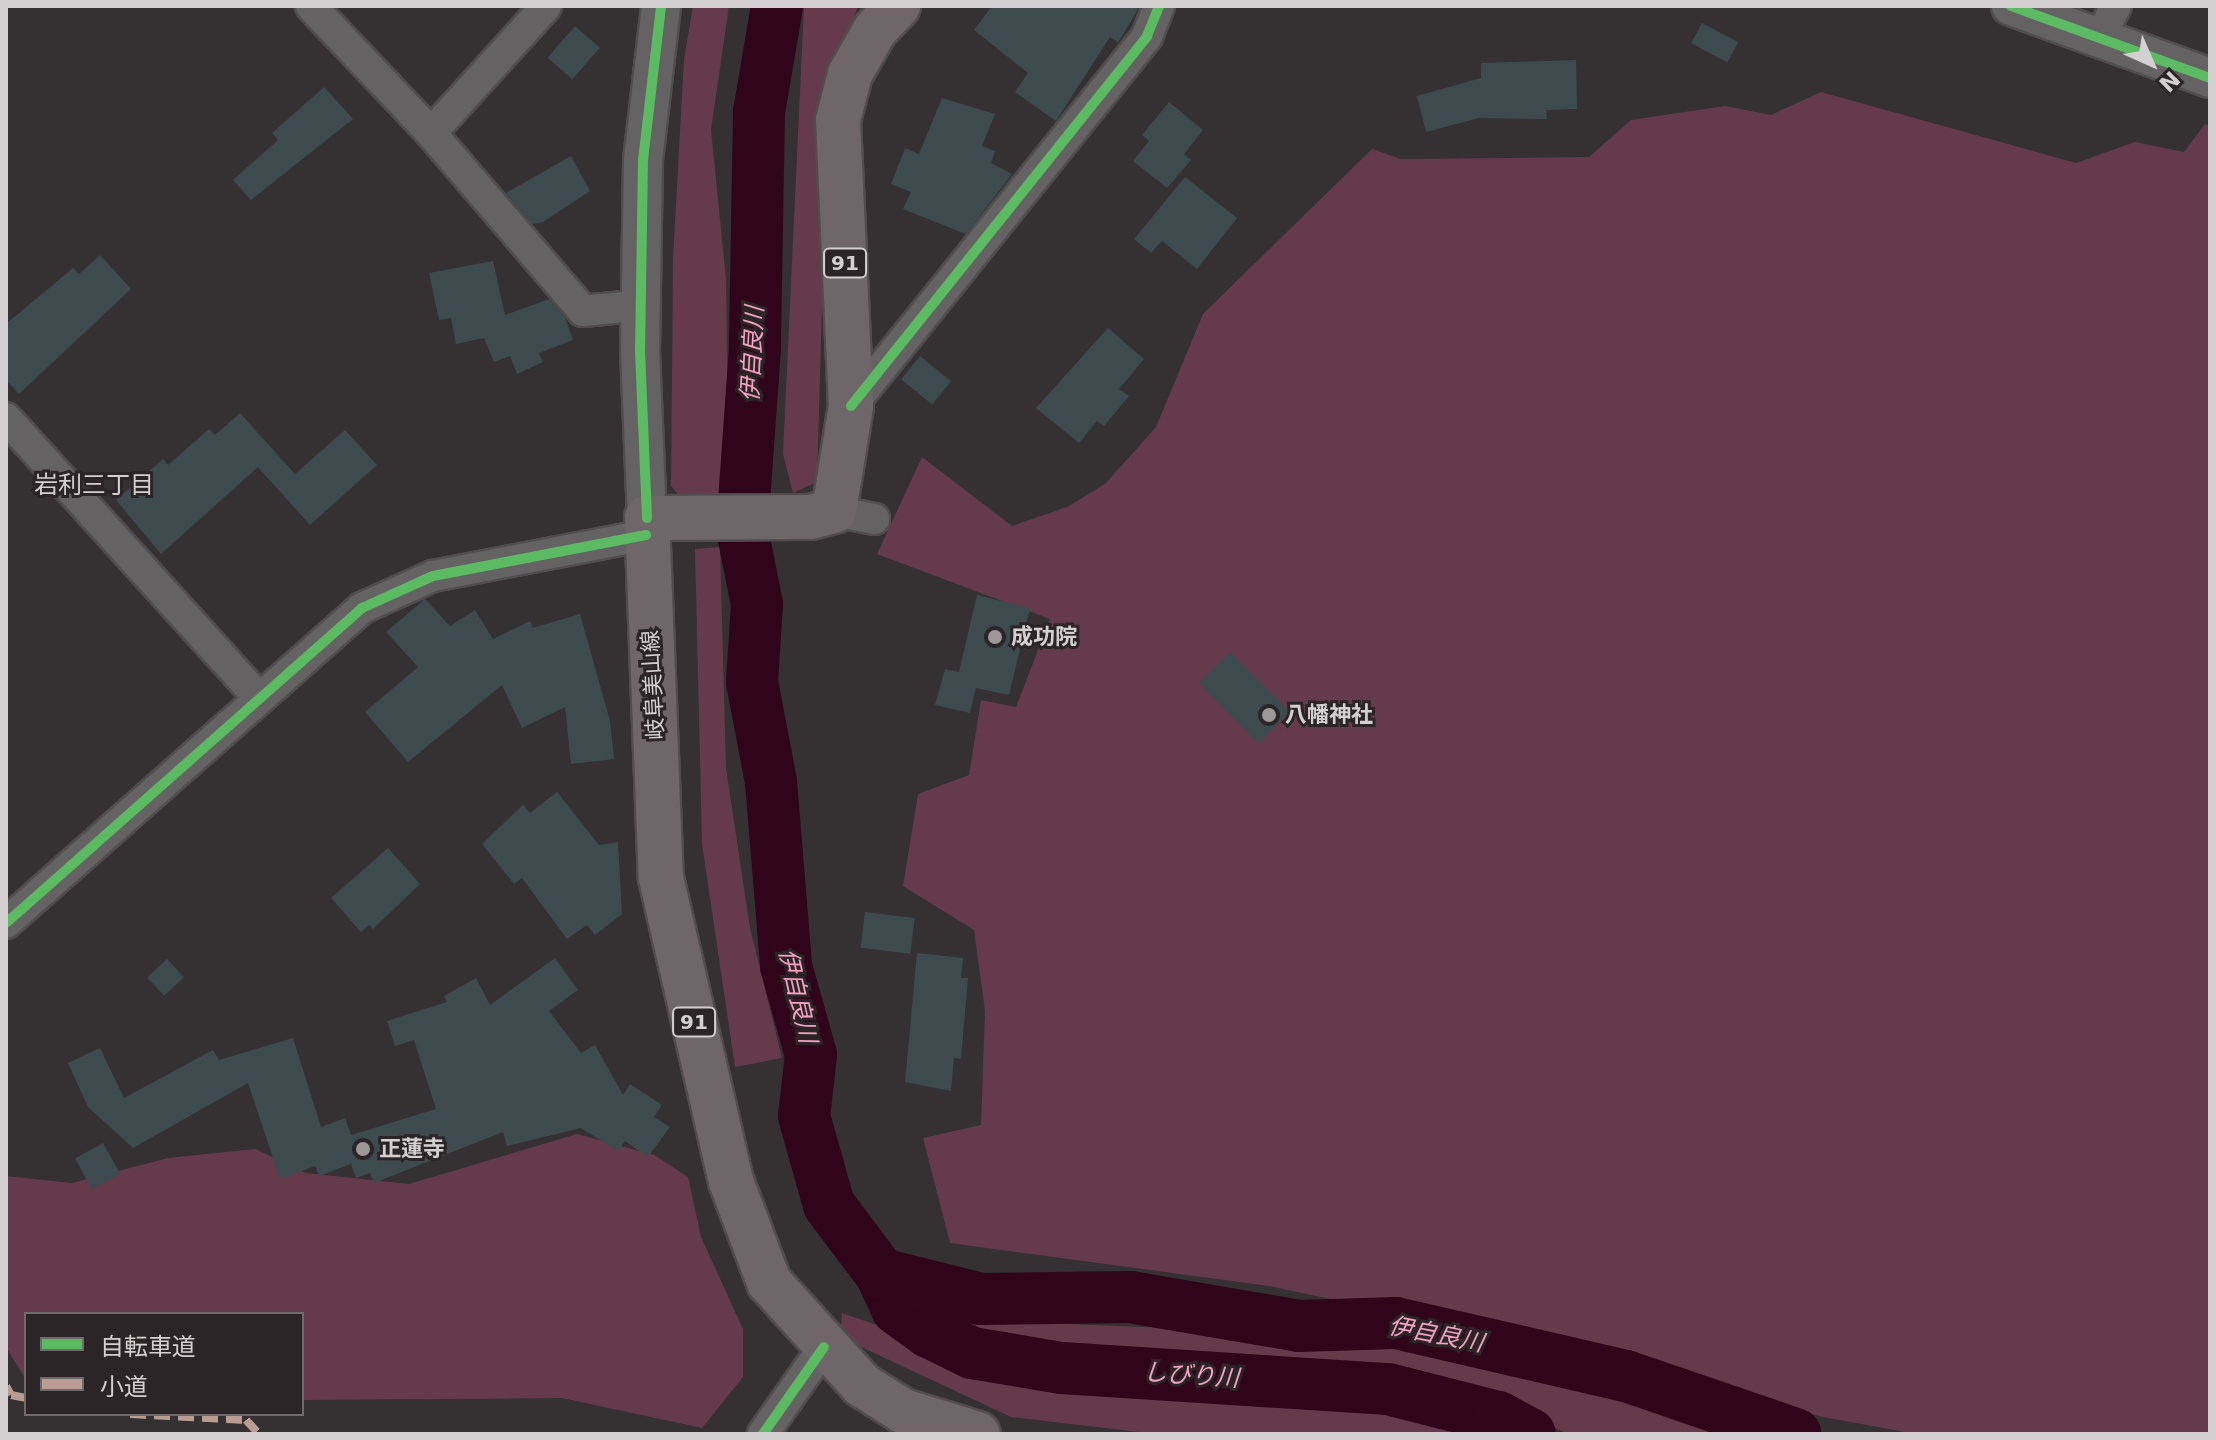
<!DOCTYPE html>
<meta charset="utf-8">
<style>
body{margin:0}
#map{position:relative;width:2216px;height:1440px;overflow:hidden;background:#353032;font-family:"DejaVu Sans","Noto Sans JP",sans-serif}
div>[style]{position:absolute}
.green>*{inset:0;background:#653a4b}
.river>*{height:52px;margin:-26px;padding:0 26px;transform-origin:26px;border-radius:26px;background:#30051a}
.building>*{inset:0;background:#3d4b4f;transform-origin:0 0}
.roads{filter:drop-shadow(2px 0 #514d4e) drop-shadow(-2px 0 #514d4e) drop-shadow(0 2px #514d4e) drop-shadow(0 -2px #514d4e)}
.minor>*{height:30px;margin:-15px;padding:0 15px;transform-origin:15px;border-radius:15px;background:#656263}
.tertiary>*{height:38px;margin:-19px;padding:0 19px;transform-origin:19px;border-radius:19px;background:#656263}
.primary>*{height:44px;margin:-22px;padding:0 22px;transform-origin:22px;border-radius:22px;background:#6f6669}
.quiet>*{height:8px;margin-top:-4px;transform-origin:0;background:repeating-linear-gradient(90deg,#b99d93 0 16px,transparent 0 24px)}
.cycleway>*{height:10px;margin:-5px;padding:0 5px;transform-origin:5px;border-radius:5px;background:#5cba63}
.dots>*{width:22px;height:22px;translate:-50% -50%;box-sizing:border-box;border:4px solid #2c2527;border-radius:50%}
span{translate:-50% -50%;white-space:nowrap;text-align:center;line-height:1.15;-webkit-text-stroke:6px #2c2527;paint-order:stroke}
.shield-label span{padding:2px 6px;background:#2c2527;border:2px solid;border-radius:6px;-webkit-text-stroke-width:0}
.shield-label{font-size:20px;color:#d4d0d1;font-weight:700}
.poi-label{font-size:22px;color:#d4d0d1;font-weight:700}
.left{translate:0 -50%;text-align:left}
.street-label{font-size:22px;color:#d4d0d1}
.water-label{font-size:24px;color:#f8a0c1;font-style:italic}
.neighbourhood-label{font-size:24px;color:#d4d0d1}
.frame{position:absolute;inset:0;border:8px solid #d4d0d1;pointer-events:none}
.legend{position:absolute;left:24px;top:1312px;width:280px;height:104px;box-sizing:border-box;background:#2c2527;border:2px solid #6f696b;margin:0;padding:10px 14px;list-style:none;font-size:24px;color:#d4d0d1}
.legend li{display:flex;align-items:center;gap:16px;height:40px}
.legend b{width:40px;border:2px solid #6f696b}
.north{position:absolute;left:2112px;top:24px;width:80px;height:80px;-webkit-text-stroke:6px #2c2527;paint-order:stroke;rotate:135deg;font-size:22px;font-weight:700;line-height:32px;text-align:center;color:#d4d0d1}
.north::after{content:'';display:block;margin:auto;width:28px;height:36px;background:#d4d0d1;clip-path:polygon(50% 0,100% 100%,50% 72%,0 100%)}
</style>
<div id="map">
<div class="green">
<i style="clip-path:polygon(693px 6px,729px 6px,711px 130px,726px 279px,729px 496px,678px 494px,671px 486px,673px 259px,684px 59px)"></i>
<i style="clip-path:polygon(804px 6px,858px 6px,828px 94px,817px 482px,793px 493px,783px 454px)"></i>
<i style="clip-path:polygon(1821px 92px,2076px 163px,2135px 142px,2184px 152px,2205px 124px,2210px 126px,2210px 1434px,1916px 1434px,1823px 1417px,1560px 1347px,1269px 1286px,950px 1243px,923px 1138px,981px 1125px,985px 1011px,974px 930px,903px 886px,918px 794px,969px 775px,981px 700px,1016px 707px,1050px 619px,877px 554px,922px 457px,1012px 526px,1067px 507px,1105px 484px,1156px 427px,1203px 314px,1372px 149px,1401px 159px,1589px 157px,1631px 120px,1725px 106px,1771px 115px)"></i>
<i style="clip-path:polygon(720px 547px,726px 768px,750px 928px,782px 1058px,735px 1067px,702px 844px,695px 549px)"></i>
<i style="clip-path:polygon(577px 1134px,654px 1155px,688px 1177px,701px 1237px,743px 1329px,743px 1377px,702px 1428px,562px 1398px,302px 1400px,302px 1314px,26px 1314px,26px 1380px,6px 1347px,6px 1176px,72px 1183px,168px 1158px,255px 1149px,306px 1173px,409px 1184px)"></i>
<i style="clip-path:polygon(842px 1313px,964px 1355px,1105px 1387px,1363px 1408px,1488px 1434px,1156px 1434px,1011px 1417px,840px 1337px)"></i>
<i style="clip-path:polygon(939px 1319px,1422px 1338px,1738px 1434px,1568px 1434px,1506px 1405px,1384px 1373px,1065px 1348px)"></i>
</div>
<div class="river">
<i style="left:777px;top:6px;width:108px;rotate:99.6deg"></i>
<i style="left:759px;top:112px;width:236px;rotate:91deg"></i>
<i style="left:755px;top:348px;width:181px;rotate:94.1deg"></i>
<i style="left:742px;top:529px;width:76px;rotate:78.7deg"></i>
<i style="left:757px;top:604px;width:78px;rotate:93.7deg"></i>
<i style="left:752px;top:682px;width:102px;rotate:79.2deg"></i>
<i style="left:771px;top:782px;width:185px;rotate:85.3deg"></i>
<i style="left:786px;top:966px;width:92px;rotate:74.3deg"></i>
<i style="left:811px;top:1055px;width:61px;rotate:96.5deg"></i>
<i style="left:804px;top:1116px;width:92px;rotate:74.3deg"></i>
<i style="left:829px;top:1205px;width:86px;rotate:53deg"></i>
<i style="left:881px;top:1274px;width:38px;rotate:65deg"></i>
<i style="left:897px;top:1309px;width:39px;rotate:36deg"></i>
<i style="left:929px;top:1332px;width:48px;rotate:26deg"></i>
<i style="left:972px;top:1353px;width:91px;rotate:9.5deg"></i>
<i style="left:1062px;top:1368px;width:327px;rotate:3.7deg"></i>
<i style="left:1388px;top:1389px;width:114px;rotate:14.3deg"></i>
<i style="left:1498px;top:1417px;width:36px;rotate:28deg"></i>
<i style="left:881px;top:1274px;width:103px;rotate:14deg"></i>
<i style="left:981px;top:1299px;width:149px;rotate:-0.8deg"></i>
<i style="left:1130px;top:1297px;width:171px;rotate:9.7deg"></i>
<i style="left:1299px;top:1326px;width:97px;rotate:-1.8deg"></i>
<i style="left:1396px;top:1323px;width:236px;rotate:13deg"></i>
<i style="left:1626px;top:1376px;width:179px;rotate:18.9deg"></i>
</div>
<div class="building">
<i style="clip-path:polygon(992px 6px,1140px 6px,1118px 43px,1110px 37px,1056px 121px,1015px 92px,1028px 73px,974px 30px)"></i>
<i style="left:1702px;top:23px;width:41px;height:23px;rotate:28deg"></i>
<i style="left:575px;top:26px;width:33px;height:42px;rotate:41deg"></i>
<i style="clip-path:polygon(1576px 60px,1577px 109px,1546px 110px,1547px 119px,1479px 118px,1426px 132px,1417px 96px,1481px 78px,1481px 63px)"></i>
<i style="clip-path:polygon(324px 87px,353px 119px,251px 200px,233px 180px,278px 140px,272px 133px)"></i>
<i style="clip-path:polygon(942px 98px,995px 114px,982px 146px,995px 151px,991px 163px,1012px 174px,966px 234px,903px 209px,911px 192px,891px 184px,905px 148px,919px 154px)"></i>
<i style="clip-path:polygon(1169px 102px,1203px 130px,1184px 154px,1191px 160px,1167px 188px,1133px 161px,1149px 141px,1142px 135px)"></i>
<i style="clip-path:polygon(571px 156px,590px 191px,543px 222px,532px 224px,506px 193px)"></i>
<i style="clip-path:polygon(1185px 177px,1237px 218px,1197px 269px,1162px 241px,1151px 253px,1134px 239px)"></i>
<i style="clip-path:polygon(100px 255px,131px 289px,19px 394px,6px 380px,6px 324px,73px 268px,79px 274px)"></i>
<i style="clip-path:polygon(493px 261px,505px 315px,549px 299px,565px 317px,573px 340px,539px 353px,543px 362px,517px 374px,510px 356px,494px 362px,484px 338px,456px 344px,451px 318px,439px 320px,429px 273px)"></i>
<i style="clip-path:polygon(1108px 328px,1144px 359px,1119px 389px,1129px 396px,1104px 426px,1097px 421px,1079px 443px,1036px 408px)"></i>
<i style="left:920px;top:356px;width:40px;height:30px;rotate:39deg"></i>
<i style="clip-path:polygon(240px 413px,295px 474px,345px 430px,377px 465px,310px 525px,258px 467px,161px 554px,116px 500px,163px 459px,168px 465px,209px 429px,215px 435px)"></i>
<i style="clip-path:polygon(977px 595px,1030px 608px,1009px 695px,976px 688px,970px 713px,935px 705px,945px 669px,959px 672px)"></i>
<i style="clip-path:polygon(425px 599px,450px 626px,475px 610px,493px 639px,530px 621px,533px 628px,580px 614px,610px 721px,614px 759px,571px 764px,565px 707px,522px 728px,502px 685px,408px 762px,365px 712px,418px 667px,386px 632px)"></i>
<i style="left:1230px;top:652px;width:85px;height:44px;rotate:45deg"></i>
<i style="clip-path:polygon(557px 792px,599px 845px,618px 842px,622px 914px,595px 935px,587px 925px,567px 939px,522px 878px,514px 884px,482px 844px,523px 805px,530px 813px)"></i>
<i style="clip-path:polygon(388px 848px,420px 884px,373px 929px,369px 925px,361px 932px,331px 898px)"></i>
<i style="left:865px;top:912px;width:50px;height:36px;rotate:7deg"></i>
<i style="clip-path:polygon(917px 953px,963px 958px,961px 978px,968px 978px,961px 1059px,954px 1058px,951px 1091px,905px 1082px)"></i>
<i style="clip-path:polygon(555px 958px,578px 990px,549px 1011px,581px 1053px,595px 1045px,623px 1095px,630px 1084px,662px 1105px,654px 1117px,670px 1127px,648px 1157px,625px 1141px,618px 1151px,581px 1128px,507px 1146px,503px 1132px,374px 1183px,370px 1173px,356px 1178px,351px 1164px,319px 1176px,315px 1166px,280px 1179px,248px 1083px,133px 1148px,88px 1107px,68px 1063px,100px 1048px,124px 1098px,213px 1050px,219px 1060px,293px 1038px,321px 1127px,345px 1118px,351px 1135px,436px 1109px,414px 1040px,395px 1046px,387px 1021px,447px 1002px,444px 996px,476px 978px,490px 1005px)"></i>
<i style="left:167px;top:959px;width:25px;height:27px;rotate:47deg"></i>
<i style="left:103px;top:1143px;width:35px;height:32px;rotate:61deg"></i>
</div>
<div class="roads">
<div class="minor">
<i style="left:311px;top:6px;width:175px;rotate:46.6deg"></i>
<i style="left:431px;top:133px;width:234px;rotate:49.5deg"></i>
<i style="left:583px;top:311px;width:61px;rotate:-5.6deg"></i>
<i style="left:2101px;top:35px;width:33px;rotate:-63deg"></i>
<i style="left:431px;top:133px;width:171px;rotate:-47.8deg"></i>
<i style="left:851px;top:406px;width:474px;rotate:-51.3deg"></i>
<i style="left:1147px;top:36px;width:32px;rotate:-68deg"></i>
<i style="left:6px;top:418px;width:376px;rotate:47.9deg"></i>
<i style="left:834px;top:511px;width:41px;rotate:11.3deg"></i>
<i style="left:6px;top:923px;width:475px;rotate:-41.5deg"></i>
<i style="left:362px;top:608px;width:78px;rotate:-24.3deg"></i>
<i style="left:433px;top:576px;width:217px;rotate:-10.9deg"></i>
<i style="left:763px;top:1434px;width:106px;rotate:-55deg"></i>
</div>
<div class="tertiary">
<i style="left:2011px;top:6px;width:212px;rotate:19.9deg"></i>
<i style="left:647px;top:518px;width:166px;rotate:-92.4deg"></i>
<i style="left:640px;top:352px;width:192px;rotate:-89.1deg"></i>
<i style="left:643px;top:160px;width:155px;rotate:-83.3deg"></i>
</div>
<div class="primary">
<i style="left:898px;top:6px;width:33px;rotate:134deg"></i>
<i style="left:875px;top:30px;width:51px;rotate:119.6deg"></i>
<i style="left:850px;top:74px;width:48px;rotate:104.6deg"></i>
<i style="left:838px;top:120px;width:286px;rotate:87.4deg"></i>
<i style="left:851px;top:406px;width:106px;rotate:99.2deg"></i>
<i style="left:834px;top:511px;width:25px;rotate:166deg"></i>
<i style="left:810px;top:517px;width:163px;rotate:179.6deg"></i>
<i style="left:647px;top:518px;width:360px;rotate:87.8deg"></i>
<i style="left:661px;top:878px;width:311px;rotate:77deg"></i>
<i style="left:731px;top:1181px;width:108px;rotate:69.4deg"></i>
<i style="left:769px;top:1282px;width:139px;rotate:47.9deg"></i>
<i style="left:862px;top:1385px;width:49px;rotate:32.4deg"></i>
<i style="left:903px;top:1411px;width:78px;rotate:17deg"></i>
</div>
</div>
<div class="quiet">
<i style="left:6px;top:1386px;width:10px;rotate:61deg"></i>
<i style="left:11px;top:1395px;width:15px;rotate:11deg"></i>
<i style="left:130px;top:1414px;width:116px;rotate:3deg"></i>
<i style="left:246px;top:1420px;width:19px;rotate:47deg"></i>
</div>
<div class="cycleway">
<i style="left:2011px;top:6px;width:212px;rotate:19.9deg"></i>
<i style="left:851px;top:406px;width:474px;rotate:-51.3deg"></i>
<i style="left:1147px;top:36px;width:32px;rotate:-68deg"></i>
<i style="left:647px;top:518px;width:166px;rotate:-92.4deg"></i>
<i style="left:640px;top:352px;width:192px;rotate:-89.1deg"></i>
<i style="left:643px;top:160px;width:155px;rotate:-83.3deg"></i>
<i style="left:6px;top:923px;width:475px;rotate:-41.5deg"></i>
<i style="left:362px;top:608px;width:78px;rotate:-24.3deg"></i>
<i style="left:433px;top:576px;width:217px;rotate:-10.9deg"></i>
<i style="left:763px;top:1434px;width:106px;rotate:-55deg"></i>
</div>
<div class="dots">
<i style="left:995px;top:637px;background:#9c9899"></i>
<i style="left:1269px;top:715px;background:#9c9899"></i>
<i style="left:363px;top:1149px;background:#9c9899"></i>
</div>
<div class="shield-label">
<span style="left:845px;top:263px">91</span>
<span style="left:694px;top:1022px">91</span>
</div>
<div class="poi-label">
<span class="left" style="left:1011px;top:637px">成功院</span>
<span class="left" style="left:1285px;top:715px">八幡神社</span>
<span class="left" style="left:379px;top:1149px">正蓮寺</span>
</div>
<div class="street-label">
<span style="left:653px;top:685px;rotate:-93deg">岐阜美山線</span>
</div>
<div class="water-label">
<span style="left:753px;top:354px;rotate:-87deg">伊自良川</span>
<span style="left:797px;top:996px;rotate:77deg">伊自良川</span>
<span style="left:1436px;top:1335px;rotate:11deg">伊自良川</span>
<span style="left:1191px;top:1376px;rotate:4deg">しびり川</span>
</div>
<div class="neighbourhood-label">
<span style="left:94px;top:486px">岩利三丁目</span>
</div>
<div class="frame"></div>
<ul class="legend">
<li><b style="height:10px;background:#5cba63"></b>自転車道</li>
<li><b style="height:10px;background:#b99d93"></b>小道</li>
</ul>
<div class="north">N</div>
</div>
